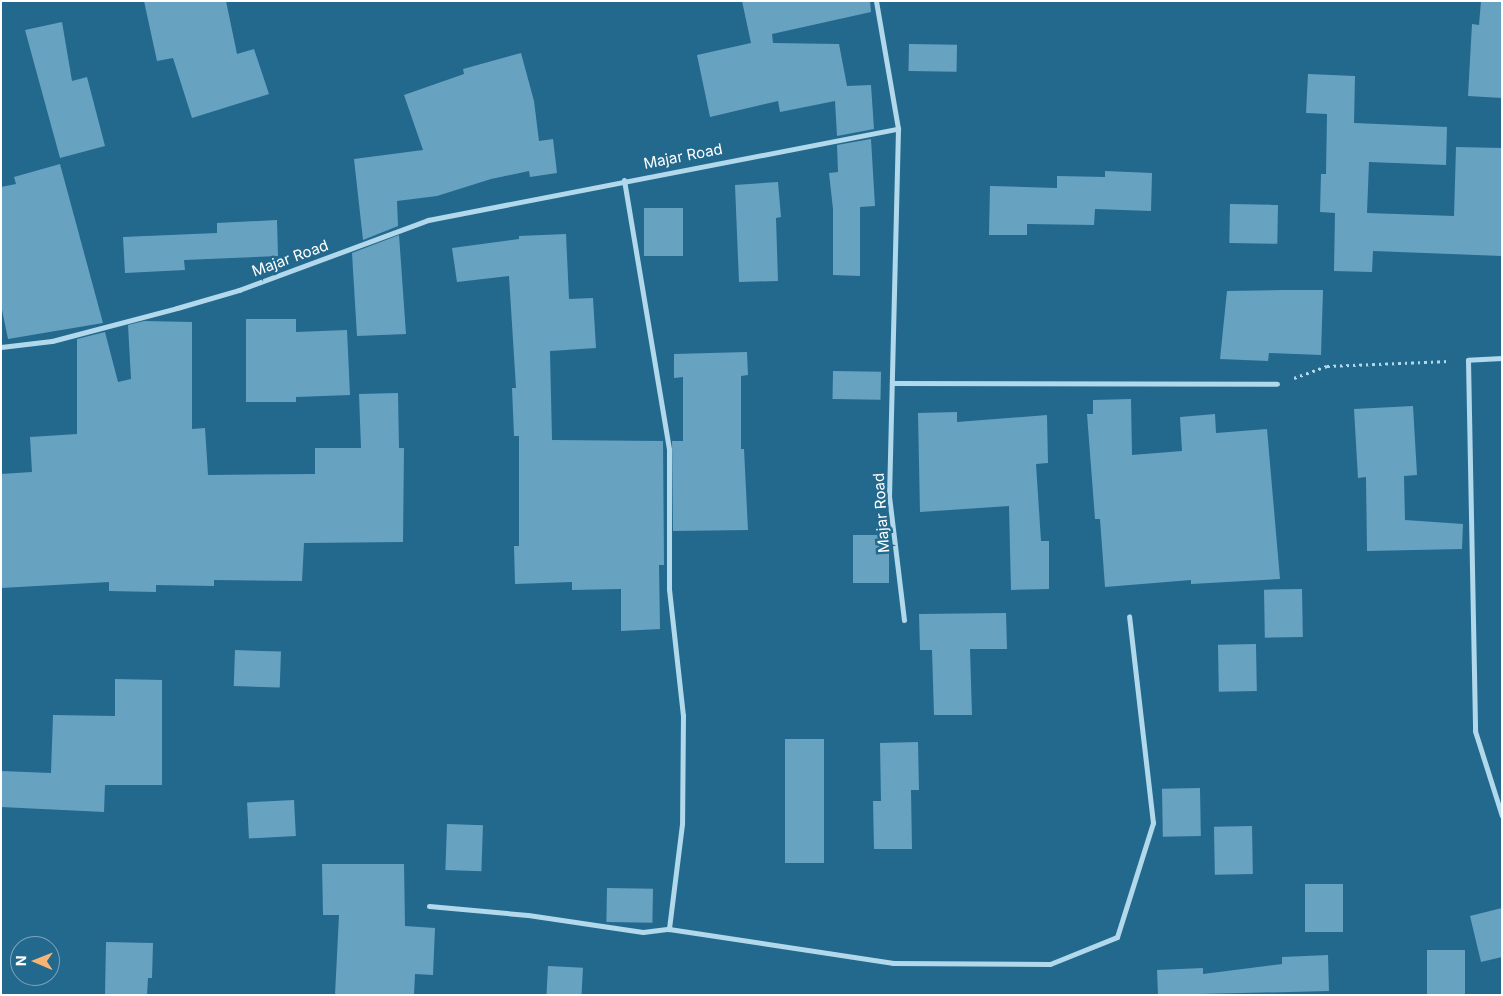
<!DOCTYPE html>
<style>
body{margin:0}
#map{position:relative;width:1503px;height:996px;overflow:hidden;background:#23698e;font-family:Inter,sans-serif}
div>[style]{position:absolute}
.building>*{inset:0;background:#68a2c1;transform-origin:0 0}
.path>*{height:3px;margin-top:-1.5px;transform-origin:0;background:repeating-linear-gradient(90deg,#b2d8eb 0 2.5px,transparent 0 6.5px)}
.street>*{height:5px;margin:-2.5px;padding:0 2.5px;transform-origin:2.5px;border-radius:2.5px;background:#b2d8eb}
span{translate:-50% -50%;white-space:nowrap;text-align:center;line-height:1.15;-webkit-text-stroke:5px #23698e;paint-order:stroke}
.street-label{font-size:15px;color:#fff}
.frame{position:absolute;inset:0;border:2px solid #fff;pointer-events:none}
.north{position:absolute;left:10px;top:936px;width:50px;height:50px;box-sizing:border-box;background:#23698e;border:1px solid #7ba5bb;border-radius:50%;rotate:271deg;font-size:14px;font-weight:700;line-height:20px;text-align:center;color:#fff}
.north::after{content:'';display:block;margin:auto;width:18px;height:22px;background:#f7b575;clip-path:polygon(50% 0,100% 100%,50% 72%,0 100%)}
</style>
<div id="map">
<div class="building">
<i style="clip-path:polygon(144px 1px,226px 1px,237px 54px,254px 49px,269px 94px,192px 118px,173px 58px,157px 61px)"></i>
<i style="clip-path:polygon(742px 1px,870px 1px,871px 12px,772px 34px,773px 43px,839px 44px,847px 86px,871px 85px,874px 129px,837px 136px,835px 101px,780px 112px,778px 101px,710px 117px,697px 55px,751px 43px)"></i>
<i style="clip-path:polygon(1481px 1px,1502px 1px,1502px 98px,1468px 96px,1472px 24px,1479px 25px)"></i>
<i style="clip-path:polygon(62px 22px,72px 81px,87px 77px,105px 146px,60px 158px,25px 30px)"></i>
<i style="left:909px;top:44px;width:48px;height:27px;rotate:1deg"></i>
<i style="clip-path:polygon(521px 53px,534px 101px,539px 141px,553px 139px,557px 173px,530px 177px,529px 171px,491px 179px,437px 196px,397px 201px,398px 226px,363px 240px,354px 159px,423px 150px,404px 95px,464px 74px,463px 69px)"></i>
<i style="clip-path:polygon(1308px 74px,1355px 76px,1354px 123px,1447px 127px,1446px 165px,1369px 162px,1367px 213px,1454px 216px,1456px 147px,1502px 148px,1502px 256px,1373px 251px,1372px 272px,1334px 271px,1335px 213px,1320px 212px,1321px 174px,1326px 174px,1327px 114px,1306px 113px)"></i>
<i style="clip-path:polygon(871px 139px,875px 206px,860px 207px,860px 276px,833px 275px,833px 209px,829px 173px,838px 172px,837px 145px)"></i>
<i style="clip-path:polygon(60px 164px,103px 323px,8px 339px,1px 305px,1px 187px,16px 184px,14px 177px)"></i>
<i style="clip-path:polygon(1105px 171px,1152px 173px,1151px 211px,1095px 209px,1094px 225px,1027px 224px,1027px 235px,989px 235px,990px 186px,1057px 188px,1057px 176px,1105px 177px)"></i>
<i style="clip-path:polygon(778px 182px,781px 217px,776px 218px,778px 281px,739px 282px,735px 185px)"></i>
<i style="left:1230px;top:204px;width:48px;height:39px;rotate:1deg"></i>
<i style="left:644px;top:208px;width:39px;height:48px"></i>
<i style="clip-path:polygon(277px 220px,278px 256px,184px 260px,185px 270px,125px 273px,123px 237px,217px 233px,217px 223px)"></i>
<i style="clip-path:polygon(566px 234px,569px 299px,593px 298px,596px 348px,550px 351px,552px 440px,663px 441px,664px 565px,659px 565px,660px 629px,621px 631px,621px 589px,572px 590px,572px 582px,515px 584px,514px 546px,519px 546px,519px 436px,514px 436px,512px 388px,516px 388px,509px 276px,457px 282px,452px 248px,519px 239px,519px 236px)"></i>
<i style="clip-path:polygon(399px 235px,406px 334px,357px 336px,352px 253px)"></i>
<i style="clip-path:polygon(1284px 290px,1323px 290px,1321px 355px,1269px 353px,1268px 361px,1220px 359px,1227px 291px)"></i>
<i style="clip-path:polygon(246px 319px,296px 319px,296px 332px,347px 330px,350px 395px,296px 397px,296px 402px,246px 402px)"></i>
<i style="clip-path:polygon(144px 321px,192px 322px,192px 429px,205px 428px,208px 475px,315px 474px,315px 448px,361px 448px,359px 394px,398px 393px,399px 448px,404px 448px,403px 542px,304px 543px,302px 581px,214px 580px,214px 586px,156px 585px,156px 592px,109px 591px,109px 582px,1px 588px,1px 474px,32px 472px,30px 437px,77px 434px,77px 339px,105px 332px,118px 382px,131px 379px,128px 325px)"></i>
<i style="clip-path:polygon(747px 352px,748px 375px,741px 376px,741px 449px,744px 449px,748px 530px,673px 531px,672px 441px,683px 441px,683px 377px,674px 378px,674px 354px)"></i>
<i style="left:833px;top:371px;width:48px;height:28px;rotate:1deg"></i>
<i style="clip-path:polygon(1131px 399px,1132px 455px,1182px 451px,1180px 417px,1215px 414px,1216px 433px,1267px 429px,1280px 579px,1191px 584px,1191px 580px,1105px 587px,1100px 519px,1095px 519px,1087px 414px,1093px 414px,1093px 400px)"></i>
<i style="clip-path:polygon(1413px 406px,1417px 475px,1404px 476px,1405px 520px,1463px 524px,1462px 549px,1367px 551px,1366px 477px,1358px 478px,1354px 409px)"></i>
<i style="clip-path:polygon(957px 412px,957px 422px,1047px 415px,1048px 463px,1036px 464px,1041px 541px,1049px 541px,1049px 589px,1011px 590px,1009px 506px,920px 512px,918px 413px)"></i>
<i style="left:853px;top:535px;width:36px;height:48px"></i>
<i style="left:1302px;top:589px;width:48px;height:38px;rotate:89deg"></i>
<i style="clip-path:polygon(1006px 613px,1007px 649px,970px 649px,972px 715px,934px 715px,932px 650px,920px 650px,919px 614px)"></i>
<i style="left:1256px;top:644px;width:47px;height:38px;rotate:89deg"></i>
<i style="left:235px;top:650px;width:46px;height:36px;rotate:2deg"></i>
<i style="clip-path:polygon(115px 679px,162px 680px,162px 785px,105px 785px,104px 812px,1px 807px,1px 771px,51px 773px,53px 715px,115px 716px)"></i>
<i style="left:824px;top:739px;width:124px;height:39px;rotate:90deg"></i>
<i style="clip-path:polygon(918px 742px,919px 790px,911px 790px,912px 849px,874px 849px,873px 801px,881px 801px,880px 743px)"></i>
<i style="left:1200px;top:788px;width:48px;height:38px;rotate:89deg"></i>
<i style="left:294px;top:800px;width:36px;height:47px;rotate:87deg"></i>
<i style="left:447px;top:824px;width:36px;height:46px;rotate:2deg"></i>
<i style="left:1252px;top:826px;width:48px;height:38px;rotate:89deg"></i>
<i style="clip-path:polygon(322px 864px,404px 864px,405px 926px,435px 928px,433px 975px,415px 974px,414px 995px,335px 995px,339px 915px,323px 915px)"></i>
<i style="left:1305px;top:884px;width:38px;height:48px"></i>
<i style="left:607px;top:888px;width:46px;height:34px;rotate:1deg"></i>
<i style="clip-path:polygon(1502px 908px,1502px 957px,1481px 962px,1470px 916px)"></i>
<i style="clip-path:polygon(106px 942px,153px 943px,152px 978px,148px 978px,147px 995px,105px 995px)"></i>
<i style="left:1427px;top:950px;width:38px;height:45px"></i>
<i style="clip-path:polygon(1328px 955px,1329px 991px,1158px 995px,1157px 970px,1203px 968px,1203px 974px,1282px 964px,1282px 957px)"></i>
<i style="left:548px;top:966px;width:35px;height:29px;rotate:3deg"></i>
</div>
<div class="path">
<i style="left:1294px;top:378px;width:35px;rotate:-20deg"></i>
<i style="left:1327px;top:366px;width:123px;rotate:-2.3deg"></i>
</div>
<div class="street">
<i style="left:876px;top:1px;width:130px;rotate:80.2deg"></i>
<i style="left:624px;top:180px;width:273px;rotate:80.5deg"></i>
<i style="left:669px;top:449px;width:140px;rotate:90deg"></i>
<i style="left:669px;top:589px;width:127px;rotate:83.7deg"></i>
<i style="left:683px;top:715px;width:109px;rotate:90.5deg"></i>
<i style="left:682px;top:824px;width:106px;rotate:97.1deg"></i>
<i style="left:669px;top:929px;width:227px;rotate:8.6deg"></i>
<i style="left:893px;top:963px;width:157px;rotate:0.4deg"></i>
<i style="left:1050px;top:964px;width:72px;rotate:-21.9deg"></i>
<i style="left:1117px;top:937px;width:120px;rotate:-72.5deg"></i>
<i style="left:1153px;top:823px;width:208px;rotate:-96.6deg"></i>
<i style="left:1px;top:347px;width:51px;rotate:-6.7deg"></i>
<i style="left:52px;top:341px;width:129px;rotate:-14.8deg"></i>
<i style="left:177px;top:308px;width:65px;rotate:-16.2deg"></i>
<i style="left:239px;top:290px;width:202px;rotate:-20.3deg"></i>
<i style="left:428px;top:220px;width:479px;rotate:-11deg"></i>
<i style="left:898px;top:129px;width:367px;rotate:91.4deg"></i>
<i style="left:889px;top:496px;width:125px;rotate:83.1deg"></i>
<i style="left:1502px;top:358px;width:34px;rotate:177deg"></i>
<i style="left:1468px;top:360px;width:371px;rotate:88.9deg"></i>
<i style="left:1475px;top:731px;width:89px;rotate:72.4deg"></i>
<i style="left:892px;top:383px;width:385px;rotate:0.1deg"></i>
<i style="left:429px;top:906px;width:99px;rotate:5.2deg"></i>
<i style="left:528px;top:915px;width:116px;rotate:8.4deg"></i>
<i style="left:643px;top:932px;width:26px;rotate:-7deg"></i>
</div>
<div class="street-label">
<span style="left:683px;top:156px;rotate:-11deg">Majar Road</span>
<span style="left:290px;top:258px;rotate:-20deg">Majar Road</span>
<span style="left:881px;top:513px;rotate:-94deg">Majar Road</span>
</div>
<div class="frame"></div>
<div class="north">N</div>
</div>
